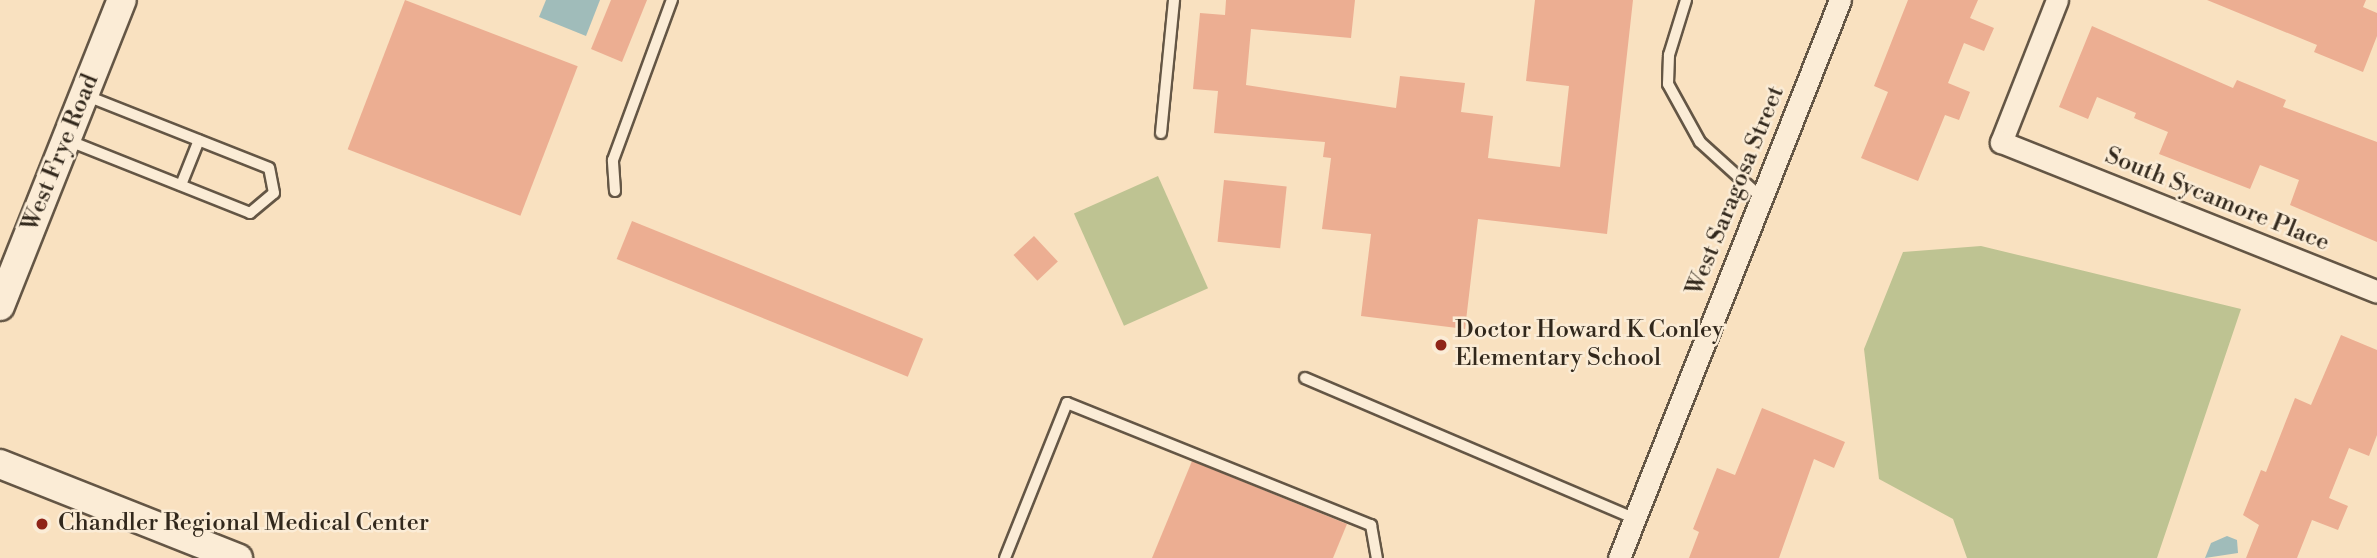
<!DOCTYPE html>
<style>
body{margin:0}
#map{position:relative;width:2377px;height:558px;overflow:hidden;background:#f9e1c0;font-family:"Libre Bodoni",serif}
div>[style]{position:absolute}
.green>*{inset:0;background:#bec392;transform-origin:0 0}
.water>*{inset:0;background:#a0bcba}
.building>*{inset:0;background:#ecae92;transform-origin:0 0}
.roads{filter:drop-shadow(2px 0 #645645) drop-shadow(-2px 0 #645645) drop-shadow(0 2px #645645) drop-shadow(0 -2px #645645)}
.service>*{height:10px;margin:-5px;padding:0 5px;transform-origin:5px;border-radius:5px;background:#fbecd6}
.minor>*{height:21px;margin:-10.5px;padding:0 10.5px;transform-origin:10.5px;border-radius:10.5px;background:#fbecd6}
.tertiary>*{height:28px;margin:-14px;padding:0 14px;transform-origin:14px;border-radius:14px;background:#fbecd6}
.dots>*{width:19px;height:19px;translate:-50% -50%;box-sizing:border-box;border:4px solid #fbecd6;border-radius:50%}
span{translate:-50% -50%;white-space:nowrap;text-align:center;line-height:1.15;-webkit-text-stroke:5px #fbecd6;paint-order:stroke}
.street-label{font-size:24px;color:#32281c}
.poi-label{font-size:24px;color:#32281c}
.left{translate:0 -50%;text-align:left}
</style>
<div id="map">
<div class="green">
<i style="left:1158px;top:176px;width:123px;height:92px;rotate:66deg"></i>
<i style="clip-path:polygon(1981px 246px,2241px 309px,2157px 558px,1967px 558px,1953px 519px,1879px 479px,1864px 349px,1903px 252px)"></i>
</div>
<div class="water">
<i style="clip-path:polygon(546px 0,600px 0,586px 36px,539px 17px)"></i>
<i style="clip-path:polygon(2227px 536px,2237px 540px,2238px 553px,2205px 558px,2211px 543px)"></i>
</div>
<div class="building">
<i style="left:405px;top:0;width:185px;height:160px;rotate:21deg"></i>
<i style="clip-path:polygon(611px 0,647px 0,622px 62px,591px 49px)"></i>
<i style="clip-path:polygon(1226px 0,1355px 0,1351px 38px,1251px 29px,1246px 85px,1396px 108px,1400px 76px,1465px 83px,1461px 112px,1493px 116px,1488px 158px,1560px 167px,1569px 86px,1526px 81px,1535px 0,1633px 0,1607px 234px,1478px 219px,1465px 329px,1361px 316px,1371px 234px,1322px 229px,1331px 158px,1323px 157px,1325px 142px,1214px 133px,1218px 91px,1193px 89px,1200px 13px,1225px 15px)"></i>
<i style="clip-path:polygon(1908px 0,1978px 0,1970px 18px,1994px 28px,1984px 51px,1964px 43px,1948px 83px,1970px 92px,1959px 120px,1945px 115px,1918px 181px,1861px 158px,1888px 92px,1874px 86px)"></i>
<i style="clip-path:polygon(2207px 0,2366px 0,2363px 7px,2377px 13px,2377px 36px,2363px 72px,2314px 52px,2317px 45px)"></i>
<i style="clip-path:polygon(2092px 26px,2233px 88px,2237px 80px,2286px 100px,2283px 107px,2377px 142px,2377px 242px,2290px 205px,2299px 180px,2260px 165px,2250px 189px,2159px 154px,2168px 132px,2134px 118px,2136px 113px,2097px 97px,2088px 119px,2059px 107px)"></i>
<i style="left:1224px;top:180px;width:63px;height:62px;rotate:6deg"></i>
<i style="left:632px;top:221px;width:314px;height:41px;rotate:22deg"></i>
<i style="left:1034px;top:236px;width:35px;height:28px;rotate:47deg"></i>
<i style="clip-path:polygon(2341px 335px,2377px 350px,2377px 435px,2369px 456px,2349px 448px,2329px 498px,2348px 506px,2338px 530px,2312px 520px,2297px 558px,2246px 558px,2259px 525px,2243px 515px,2261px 470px,2266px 472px,2295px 398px,2311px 405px)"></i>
<i style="clip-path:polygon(1762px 408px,1845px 442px,1834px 468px,1814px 459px,1779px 558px,1689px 558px,1699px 532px,1693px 529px,1717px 468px,1735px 475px)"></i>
<i style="clip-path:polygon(1192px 461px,1347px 524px,1333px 558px,1152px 558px)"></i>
</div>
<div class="roads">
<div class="service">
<i style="left:1686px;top:0;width:58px;rotate:107.2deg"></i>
<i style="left:1669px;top:55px;width:29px;rotate:92deg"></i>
<i style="left:1668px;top:84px;width:66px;rotate:61.1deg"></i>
<i style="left:1700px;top:142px;width:84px;rotate:42.1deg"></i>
<i style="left:1161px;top:133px;width:134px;rotate:-84.4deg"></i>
<i style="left:67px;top:140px;width:197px;rotate:21.7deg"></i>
<i style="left:250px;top:213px;width:31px;rotate:-40deg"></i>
<i style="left:274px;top:193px;width:25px;rotate:-101deg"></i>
<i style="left:269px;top:168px;width:196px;rotate:-158.4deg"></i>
<i style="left:181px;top:185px;width:48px;rotate:-68.2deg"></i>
<i style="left:615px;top:191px;width:31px;rotate:-94deg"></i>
<i style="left:613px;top:160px;width:171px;rotate:-69.8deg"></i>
<i style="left:1305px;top:378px;width:358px;rotate:23.1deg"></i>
<i style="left:1005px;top:558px;width:167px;rotate:-68.2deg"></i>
<i style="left:1067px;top:403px;width:328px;rotate:21.9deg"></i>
<i style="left:1371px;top:525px;width:34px;rotate:80deg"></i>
</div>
<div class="minor">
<i style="left:2057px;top:0;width:153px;rotate:111.5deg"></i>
<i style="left:2001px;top:142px;width:405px;rotate:21.7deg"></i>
<i style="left:1619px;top:558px;width:600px;rotate:-68.39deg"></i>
</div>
<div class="tertiary">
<i style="left:0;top:306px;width:329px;rotate:-68.3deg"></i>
<i style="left:0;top:464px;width:256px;rotate:21.6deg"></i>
</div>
</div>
<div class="dots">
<i style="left:1441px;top:345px;background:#8f2418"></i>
<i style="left:42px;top:524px;background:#8f2418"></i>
</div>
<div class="street-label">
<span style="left:61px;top:153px;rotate:-68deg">West Frye Road</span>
<span style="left:1736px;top:191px;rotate:-68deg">West Saragosa Street</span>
<span style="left:2217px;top:200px;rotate:22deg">South Sycamore Place</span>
</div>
<div class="poi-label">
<span class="left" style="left:1455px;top:345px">Doctor Howard K Conley<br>Elementary School</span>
<span class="left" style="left:58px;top:524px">Chandler Regional Medical Center</span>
</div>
</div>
